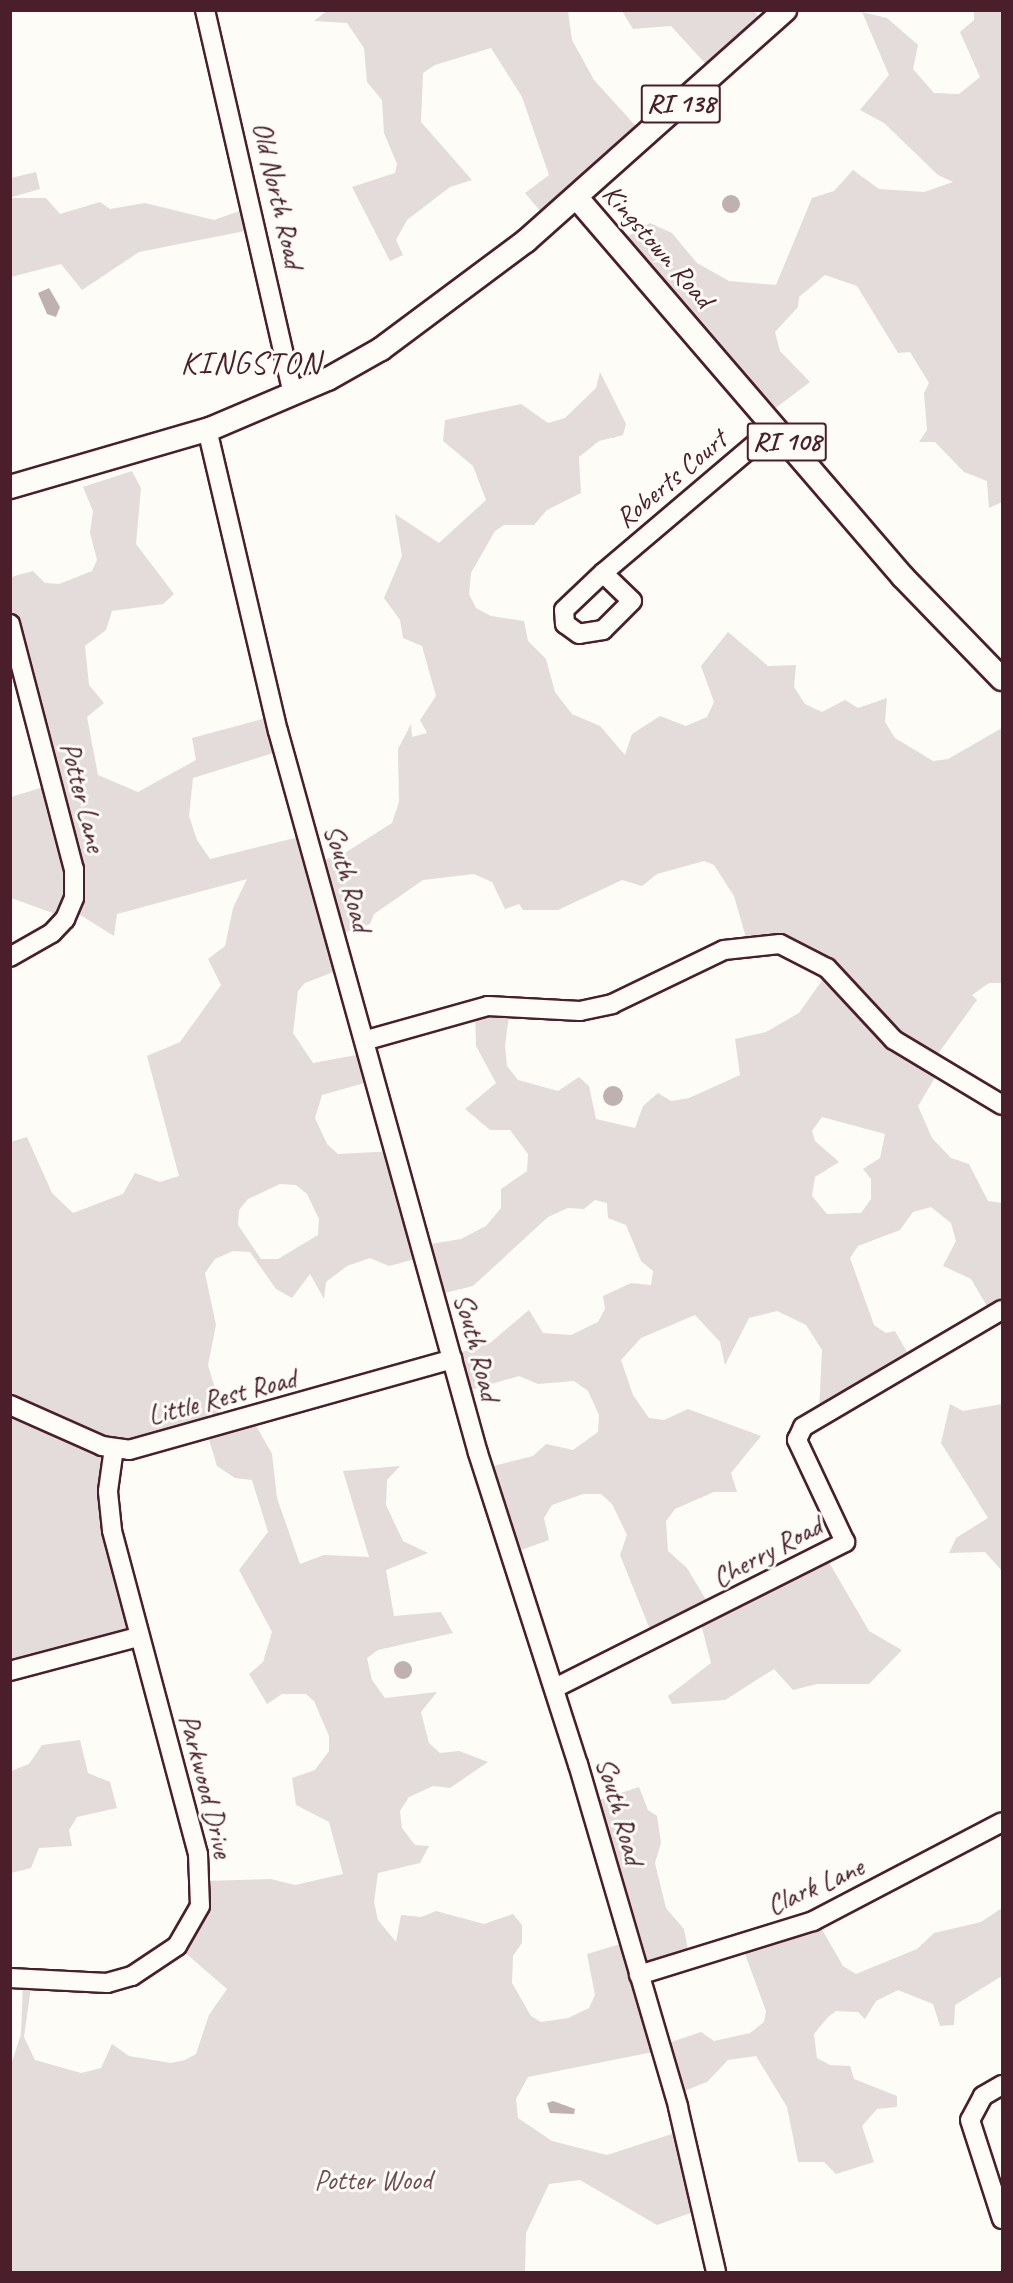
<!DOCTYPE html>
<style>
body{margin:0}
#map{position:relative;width:1013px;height:2283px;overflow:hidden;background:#fdfcf7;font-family:Caveat,sans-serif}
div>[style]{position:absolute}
.green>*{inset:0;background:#e3dcda}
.water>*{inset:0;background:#c0b1b1}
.round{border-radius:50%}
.roads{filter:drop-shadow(2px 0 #4a1f2b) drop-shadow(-2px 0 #4a1f2b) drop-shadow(0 2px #4a1f2b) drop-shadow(0 -2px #4a1f2b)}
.minor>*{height:18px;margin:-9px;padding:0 9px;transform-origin:9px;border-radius:9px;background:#fdfcf7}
.major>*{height:22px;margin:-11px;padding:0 11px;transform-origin:11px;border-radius:11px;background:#fdfcf7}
span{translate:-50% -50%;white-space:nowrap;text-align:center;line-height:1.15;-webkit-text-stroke:6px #fdfcf7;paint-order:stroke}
.shield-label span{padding:2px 4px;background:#fdfcf7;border:2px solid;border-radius:4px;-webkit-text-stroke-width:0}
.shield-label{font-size:27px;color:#4a1f2b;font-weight:700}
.street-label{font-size:28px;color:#4a1f2b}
.park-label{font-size:28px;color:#704e57}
.quarter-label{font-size:32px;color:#4a1f2b;letter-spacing:1.5px}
.frame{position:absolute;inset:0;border:12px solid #4a1f2b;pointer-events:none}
</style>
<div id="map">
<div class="green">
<i style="clip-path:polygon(328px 10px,568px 11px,572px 40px,594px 80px,643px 134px,546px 218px,525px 193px,549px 175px,522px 97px,491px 48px,435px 65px,423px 73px,421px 122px,472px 180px,450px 187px,407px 220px,396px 240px,403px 255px,390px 261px,352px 187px,395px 173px,397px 164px,384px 133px,382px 100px,367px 82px,364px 48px,347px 23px,314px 21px)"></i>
<i style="clip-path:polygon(622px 11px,754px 11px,765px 25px,713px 72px,671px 26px,633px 29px)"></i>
<i style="clip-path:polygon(974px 11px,1002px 11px,1002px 502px,989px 508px,987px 481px,964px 472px,935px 442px,919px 442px,927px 430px,924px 393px,929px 383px,910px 352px,898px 353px,857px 286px,825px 275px,799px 297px,798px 307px,775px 332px,780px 351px,810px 382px,773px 410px,616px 243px,650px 223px,672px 233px,697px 263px,729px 281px,776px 285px,812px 198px,834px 191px,853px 170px,879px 189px,924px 192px,953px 182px,938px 175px,884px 123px,860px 110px,889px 75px,862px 12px,887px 18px,918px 45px,913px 69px,934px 93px,959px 94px,980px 77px,960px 32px,974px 20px)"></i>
<i style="clip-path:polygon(36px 172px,40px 189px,12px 197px,11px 178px)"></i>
<i style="clip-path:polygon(10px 198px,46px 198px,60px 214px,100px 202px,110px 209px,145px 203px,214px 220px,245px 209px,255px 229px,139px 252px,82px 290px,61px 264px,11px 277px)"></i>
<i style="clip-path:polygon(evenodd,600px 372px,626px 424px,623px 435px,599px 441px,579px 457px,581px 493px,547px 510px,534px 525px,504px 525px,495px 531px,471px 573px,469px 594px,476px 608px,491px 616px,524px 621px,528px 641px,546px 659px,555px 692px,572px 714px,600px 726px,625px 755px,632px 734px,660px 716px,686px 726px,707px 717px,714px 702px,701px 666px,728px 632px,768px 666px,796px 665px,794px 687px,805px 704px,822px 712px,845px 700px,858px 708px,887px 698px,885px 722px,895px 738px,933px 761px,948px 759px,1002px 728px,1002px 983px,989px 983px,972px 995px,977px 1000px,932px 1062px,939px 1071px,918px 1106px,932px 1138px,951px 1158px,969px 1164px,988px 1201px,1002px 1203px,1002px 1309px,991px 1313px,971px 1279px,943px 1266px,956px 1241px,951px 1223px,931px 1207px,913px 1212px,900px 1230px,858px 1246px,850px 1258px,874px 1325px,886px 1333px,895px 1331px,911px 1359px,819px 1412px,822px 1350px,806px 1325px,777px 1311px,749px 1318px,725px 1365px,720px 1342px,695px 1315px,641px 1338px,621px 1360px,633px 1395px,649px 1418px,664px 1420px,688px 1409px,761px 1436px,731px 1473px,737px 1492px,714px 1492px,675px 1509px,666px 1521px,668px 1551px,687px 1568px,711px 1608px,823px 1552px,869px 1631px,902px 1650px,869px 1684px,817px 1684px,793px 1690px,774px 1669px,725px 1700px,672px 1704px,668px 1696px,711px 1663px,699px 1616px,653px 1637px,620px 1555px,627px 1535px,612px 1504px,601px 1494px,583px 1494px,552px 1505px,544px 1518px,549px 1540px,513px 1553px,482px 1469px,533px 1456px,546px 1444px,573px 1450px,598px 1432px,599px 1415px,588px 1391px,574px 1381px,538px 1384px,519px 1376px,464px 1392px,452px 1355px,490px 1343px,529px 1310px,543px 1333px,571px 1335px,598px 1322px,605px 1309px,603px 1296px,631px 1283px,651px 1285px,653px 1271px,641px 1261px,626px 1225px,608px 1218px,607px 1203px,595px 1200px,584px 1209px,568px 1208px,548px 1217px,473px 1286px,437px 1295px,423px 1257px,389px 1266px,370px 1258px,347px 1266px,326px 1282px,324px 1299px,310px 1274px,292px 1298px,276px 1289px,250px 1252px,233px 1251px,215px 1259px,205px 1273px,216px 1325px,208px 1365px,225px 1423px,250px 1415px,272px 1454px,277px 1498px,300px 1564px,324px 1555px,369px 1557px,343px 1471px,400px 1466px,387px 1480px,386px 1505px,403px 1541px,428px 1553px,386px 1570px,394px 1616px,441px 1612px,453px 1633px,378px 1650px,367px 1658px,372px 1680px,385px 1698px,437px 1692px,421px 1712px,429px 1743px,440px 1753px,459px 1751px,488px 1762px,450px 1788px,433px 1786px,409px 1797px,400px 1811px,402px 1828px,415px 1845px,429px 1846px,420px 1863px,378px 1873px,374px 1902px,378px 1920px,396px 1942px,401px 1915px,421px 1917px,436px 1911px,484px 1924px,513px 1914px,522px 1925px,522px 1943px,513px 1956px,512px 1983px,531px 2016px,541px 2022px,568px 2018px,589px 2008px,595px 1995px,587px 1954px,627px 1942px,590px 1803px,639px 1787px,648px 1810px,657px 1816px,661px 1843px,655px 1863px,666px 1908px,684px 1929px,690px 1960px,638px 1975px,662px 2045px,701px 2032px,714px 2041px,750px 2033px,764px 2022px,766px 2011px,742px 1946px,816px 1919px,843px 1966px,856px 1974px,917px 1949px,934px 1933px,981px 1922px,1002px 1908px,1002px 1976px,955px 2005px,954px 2025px,940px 2026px,933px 2004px,898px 1990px,876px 2001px,865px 2019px,858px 2012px,836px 2011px,828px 2017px,814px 2034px,817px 2058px,830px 2065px,850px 2066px,854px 2079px,897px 2096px,897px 2107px,877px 2109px,862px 2126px,874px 2162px,836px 2174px,824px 2162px,798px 2162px,787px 2107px,756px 2056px,728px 2060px,707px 2082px,674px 2095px,658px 2051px,528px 2077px,516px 2099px,518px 2118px,552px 2141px,607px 2155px,681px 2131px,699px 2210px,657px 2225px,580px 2180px,549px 2184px,526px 2233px,525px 2272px,11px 2272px,10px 2068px,21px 2034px,23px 1984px,32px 1980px,24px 2037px,35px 2060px,81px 2073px,101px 2068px,112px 2044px,129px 2056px,171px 2063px,185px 2060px,196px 2054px,209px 2015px,227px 1989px,182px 1950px,202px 1881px,271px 1879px,295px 1885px,343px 1874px,329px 1822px,296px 1805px,292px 1778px,315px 1770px,329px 1751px,329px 1736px,314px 1701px,306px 1694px,282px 1694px,267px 1704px,249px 1674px,263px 1662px,272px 1632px,239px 1570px,268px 1532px,252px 1480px,235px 1478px,217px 1466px,207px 1433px,117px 1448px,106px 1491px,135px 1637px,11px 1670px,10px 1142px,27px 1137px,52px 1193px,73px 1213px,123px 1194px,135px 1173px,160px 1182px,179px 1176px,147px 1056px,180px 1042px,221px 985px,208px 959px,225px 946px,233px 908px,247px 879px,117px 914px,114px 936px,69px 908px,61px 916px,11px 898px,11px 797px,50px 785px,11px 631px,11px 577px,33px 571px,45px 583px,59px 584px,92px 571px,97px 560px,90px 533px,93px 511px,83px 487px,132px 471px,141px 488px,136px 544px,174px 594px,163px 604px,112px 611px,106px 630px,85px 646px,89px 685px,104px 703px,87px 717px,98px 775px,138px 792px,196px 760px,192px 738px,266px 718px,283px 750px,193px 778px,189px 816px,197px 840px,210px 859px,307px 835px,318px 861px,340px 856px,392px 823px,399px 802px,398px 749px,411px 724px,412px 737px,427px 733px,420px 720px,436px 696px,422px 646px,403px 638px,400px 620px,384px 598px,402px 556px,395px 514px,439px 543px,486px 500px,473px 466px,443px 441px,445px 420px,521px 404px,548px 423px,565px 418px,596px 388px,600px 372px,704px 861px,714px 865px,734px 896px,747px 941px,828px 972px,799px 1013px,766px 1032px,735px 1039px,740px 1075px,689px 1098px,671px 1101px,658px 1093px,643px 1106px,635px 1128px,596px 1119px,589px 1086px,579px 1077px,558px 1091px,518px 1080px,507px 1066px,505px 1046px,510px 1008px,475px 1013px,476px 1046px,496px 1083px,465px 1109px,490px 1130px,510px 1130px,528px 1154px,527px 1171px,501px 1189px,501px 1208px,486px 1226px,461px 1239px,424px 1245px,396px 1151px,338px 1154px,327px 1144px,315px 1118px,322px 1095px,375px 1080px,367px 1053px,313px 1063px,293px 1033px,298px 991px,305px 983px,344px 968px,338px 935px,370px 924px,374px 914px,423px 880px,474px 874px,492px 882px,505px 909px,519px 904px,523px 910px,558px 910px,622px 880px,642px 886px,657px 874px,704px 861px,600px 372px,822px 1117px,885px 1134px,880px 1158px,863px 1169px,871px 1179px,871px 1199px,861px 1213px,827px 1214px,812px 1196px,815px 1177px,839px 1162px,815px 1141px,812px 1131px,822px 1117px,600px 372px,280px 1184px,296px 1185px,307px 1194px,319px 1219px,318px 1235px,278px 1259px,261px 1259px,238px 1225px,239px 1210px,248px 1199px,280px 1184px)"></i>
<i style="clip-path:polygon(950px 1404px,963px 1411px,1002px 1404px,1002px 1571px,985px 1552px,949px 1553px,956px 1538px,988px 1518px,941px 1443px)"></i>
<i style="clip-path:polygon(80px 1740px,88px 1773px,110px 1782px,117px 1808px,77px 1817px,69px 1830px,72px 1846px,39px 1848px,31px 1868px,11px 1873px,11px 1771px,29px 1764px,42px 1745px)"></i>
</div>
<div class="water">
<i class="round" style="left:722px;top:195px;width:18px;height:18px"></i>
<i style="clip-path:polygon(49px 288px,60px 307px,56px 317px,47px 314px,38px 293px)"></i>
<i class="round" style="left:603px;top:1086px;width:20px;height:20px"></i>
<i class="round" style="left:394px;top:1661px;width:18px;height:18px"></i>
<i style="clip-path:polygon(553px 2101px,575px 2109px,574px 2114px,550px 2113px,547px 2103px)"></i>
</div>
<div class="roads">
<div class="minor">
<i style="left:205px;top:10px;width:394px;rotate:77.1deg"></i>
<i style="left:207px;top:429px;width:310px;rotate:76.8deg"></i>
<i style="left:278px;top:731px;width:749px;rotate:74.52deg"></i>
<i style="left:478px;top:1453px;width:327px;rotate:72.2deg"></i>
<i style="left:578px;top:1764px;width:357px;rotate:73.7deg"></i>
<i style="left:678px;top:2107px;width:169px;rotate:77deg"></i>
<i style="left:603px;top:573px;width:226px;rotate:-40.3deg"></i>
<i style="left:603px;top:573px;width:40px;rotate:44deg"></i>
<i style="left:632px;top:601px;width:41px;rotate:135deg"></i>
<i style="left:603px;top:630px;width:24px;rotate:171deg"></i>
<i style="left:579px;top:634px;width:17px;rotate:-144deg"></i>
<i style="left:565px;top:624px;width:14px;rotate:-94deg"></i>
<i style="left:564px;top:610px;width:54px;rotate:-43.5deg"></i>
<i style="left:10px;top:624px;width:253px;rotate:75.4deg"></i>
<i style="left:74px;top:869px;width:29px;rotate:90deg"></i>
<i style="left:74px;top:898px;width:23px;rotate:113deg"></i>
<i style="left:65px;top:919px;width:19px;rotate:133deg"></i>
<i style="left:52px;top:933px;width:48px;rotate:150.3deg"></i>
<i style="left:367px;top:1040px;width:126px;rotate:-15.7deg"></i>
<i style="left:488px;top:1006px;width:92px;rotate:3.1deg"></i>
<i style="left:580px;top:1011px;width:33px;rotate:-12deg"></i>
<i style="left:612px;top:1004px;width:124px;rotate:-25.7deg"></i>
<i style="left:724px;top:950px;width:56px;rotate:-6.1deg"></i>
<i style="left:780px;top:944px;width:53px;rotate:27.1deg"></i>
<i style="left:827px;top:968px;width:98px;rotate:47.1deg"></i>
<i style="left:894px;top:1040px;width:126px;rotate:31deg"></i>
<i style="left:10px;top:1405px;width:101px;rotate:24deg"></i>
<i style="left:102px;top:1446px;width:27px;rotate:8deg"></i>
<i style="left:129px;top:1450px;width:336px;rotate:-15.7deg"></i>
<i style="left:10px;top:1671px;width:132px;rotate:-14.9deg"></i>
<i style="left:555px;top:1688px;width:325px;rotate:-26.7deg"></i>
<i style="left:845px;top:1542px;width:113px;rotate:-115.2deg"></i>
<i style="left:797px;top:1440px;width:14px;rotate:-65deg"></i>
<i style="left:803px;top:1427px;width:231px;rotate:-30.5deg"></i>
<i style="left:639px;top:1975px;width:182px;rotate:-17.2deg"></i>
<i style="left:813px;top:1921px;width:213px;rotate:-27.6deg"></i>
<i style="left:10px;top:1978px;width:97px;rotate:3deg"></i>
<i style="left:107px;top:1983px;width:26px;rotate:-16deg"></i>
<i style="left:132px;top:1976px;width:54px;rotate:-33.7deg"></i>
<i style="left:177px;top:1946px;width:46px;rotate:-60.1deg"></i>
<i style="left:200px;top:1906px;width:52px;rotate:-92.2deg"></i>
<i style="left:198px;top:1854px;width:335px;rotate:-104.9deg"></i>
<i style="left:112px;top:1530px;width:39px;rotate:-96deg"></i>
<i style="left:108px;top:1491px;width:43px;rotate:-82.1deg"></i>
<i style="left:1002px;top:2085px;width:22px;rotate:150deg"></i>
<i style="left:983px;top:2096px;width:27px;rotate:118deg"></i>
<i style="left:970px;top:2120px;width:104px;rotate:72.1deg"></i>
</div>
<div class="major">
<i style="left:577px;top:198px;width:500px;rotate:49.3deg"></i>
<i style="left:903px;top:577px;width:142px;rotate:45.9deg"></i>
<i style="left:10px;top:487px;width:208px;rotate:-16.2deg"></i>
<i style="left:210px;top:429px;width:128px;rotate:-23deg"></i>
<i style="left:328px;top:379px;width:61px;rotate:-29.5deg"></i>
<i style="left:381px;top:349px;width:181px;rotate:-36.7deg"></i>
<i style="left:526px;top:241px;width:347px;rotate:-41.7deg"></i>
</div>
</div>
<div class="shield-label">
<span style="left:681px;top:104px">RI 138</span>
<span style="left:787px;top:442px">RI 108</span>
</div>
<div class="street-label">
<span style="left:278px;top:195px;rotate:77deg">Old North Road</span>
<span style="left:658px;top:246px;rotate:49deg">Kingstown Road</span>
<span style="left:671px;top:479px;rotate:-40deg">Roberts Court</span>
<span style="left:83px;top:797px;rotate:76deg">Potter Lane</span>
<span style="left:348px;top:878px;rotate:74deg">South Road</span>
<span style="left:477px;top:1347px;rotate:75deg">South Road</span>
<span style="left:222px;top:1397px;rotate:-15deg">Little Rest Road</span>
<span style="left:767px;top:1552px;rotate:-28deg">Cherry Road</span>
<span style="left:206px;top:1786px;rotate:76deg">Parkwood Drive</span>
<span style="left:620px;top:1811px;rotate:74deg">South Road</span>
<span style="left:815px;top:1886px;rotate:-24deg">Clark Lane</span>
</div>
<div class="park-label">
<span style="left:373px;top:2180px">Potter Wood</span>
</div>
<div class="quarter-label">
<span style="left:251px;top:363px">KINGSTON</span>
</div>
<div class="frame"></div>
</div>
